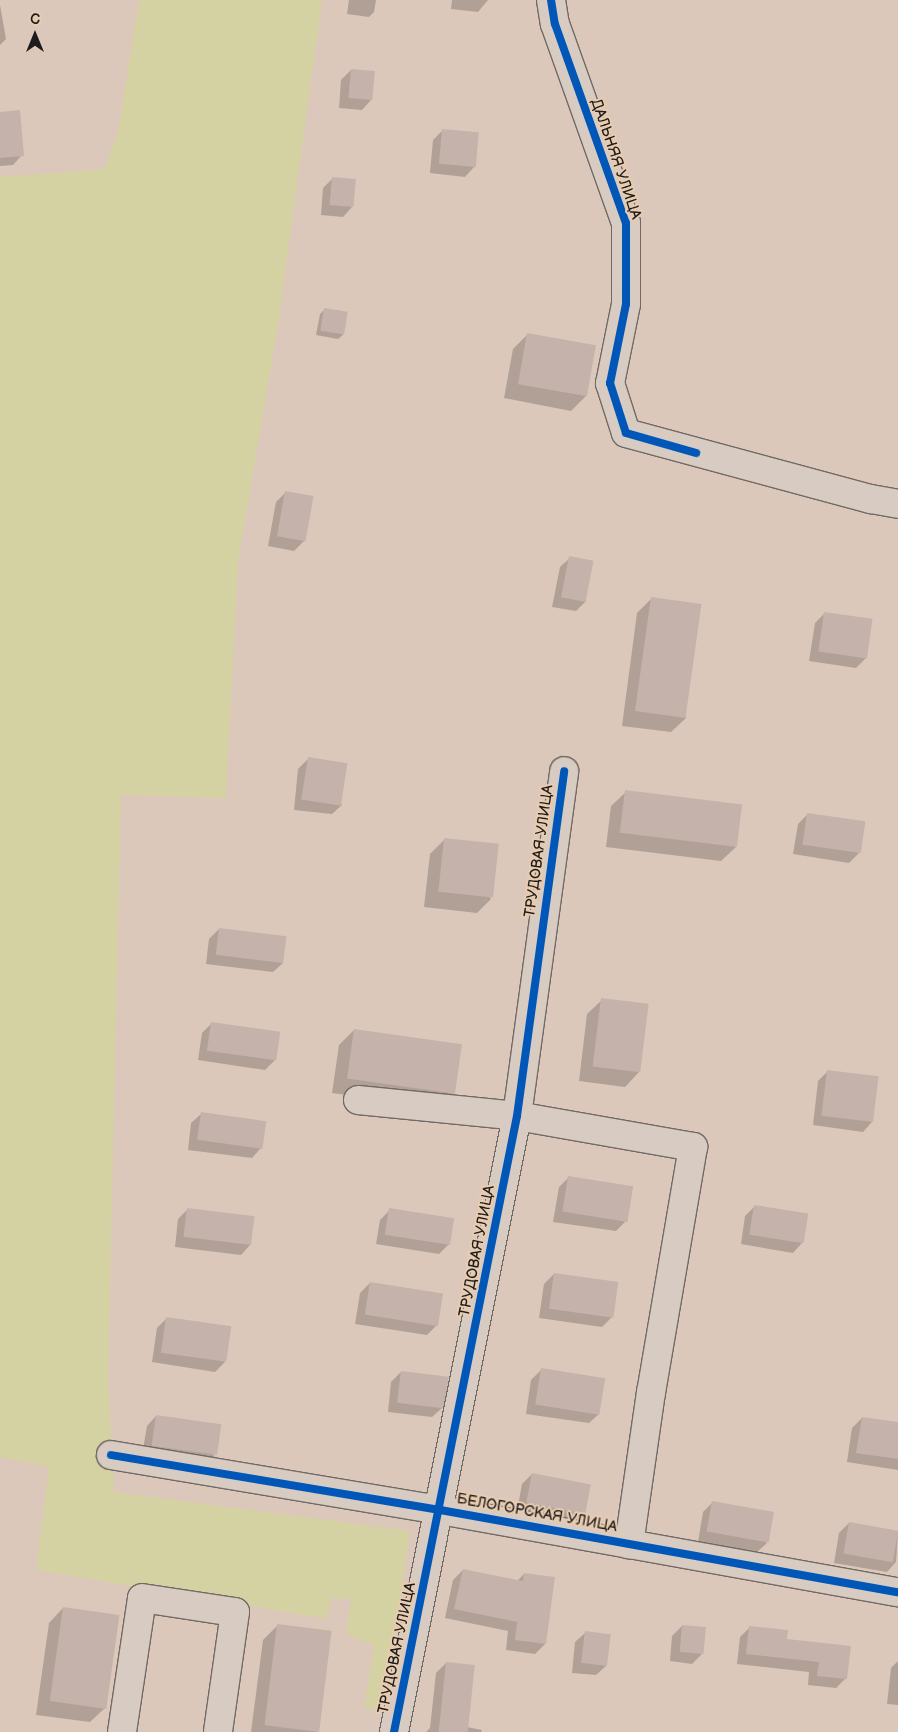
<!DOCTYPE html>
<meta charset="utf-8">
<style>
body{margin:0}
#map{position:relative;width:898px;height:1732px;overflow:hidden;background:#dcc8bb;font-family:"Balsamiq Sans",sans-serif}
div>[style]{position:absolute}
.green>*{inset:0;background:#d4d2a3}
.shadow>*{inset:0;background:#0003}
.building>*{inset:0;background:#c5b3ab;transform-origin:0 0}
.roads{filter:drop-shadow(1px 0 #726964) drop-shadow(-1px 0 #726964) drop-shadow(0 1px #726964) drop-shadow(0 -1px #726964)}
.minor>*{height:28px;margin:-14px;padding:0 14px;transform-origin:14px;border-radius:14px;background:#d7cbc2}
.cycleway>*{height:8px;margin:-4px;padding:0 4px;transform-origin:4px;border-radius:4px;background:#0057b8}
span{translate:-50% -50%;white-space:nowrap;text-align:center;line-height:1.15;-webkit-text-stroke:4px #e9ccb0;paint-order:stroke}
.street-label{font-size:15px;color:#1c1c1c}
.north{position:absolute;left:10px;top:10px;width:50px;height:50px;-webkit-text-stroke:4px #e9ccb0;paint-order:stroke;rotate:0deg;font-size:14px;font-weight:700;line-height:20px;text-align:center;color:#1c1c1c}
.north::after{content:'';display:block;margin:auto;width:18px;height:22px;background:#1c1c1c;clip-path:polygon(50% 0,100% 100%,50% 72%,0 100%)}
</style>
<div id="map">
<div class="green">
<i style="clip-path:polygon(139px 0,322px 0,278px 324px,238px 562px,226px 798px,121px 795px,108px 1377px,114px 1492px,410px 1531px,385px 1710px,364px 1708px,374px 1645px,346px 1634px,351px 1599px,331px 1598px,327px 1619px,36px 1570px,49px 1467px,0 1457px,0 177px,105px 169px,119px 127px)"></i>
</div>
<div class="shadow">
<i style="clip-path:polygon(349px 0,376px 0,374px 12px,369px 17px,347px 14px)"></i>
<i style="clip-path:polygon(452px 0,488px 0,478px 12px,451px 9px)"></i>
<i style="clip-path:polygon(0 5px,6px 39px,0 45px)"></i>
<i style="clip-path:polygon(351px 70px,371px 100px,362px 110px,339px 108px,341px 80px)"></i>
<i style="clip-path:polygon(0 113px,22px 155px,13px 165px,0 166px)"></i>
<i style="clip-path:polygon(443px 130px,478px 133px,474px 167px,465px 177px,430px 173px,433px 140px)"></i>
<i style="clip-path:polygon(333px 178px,352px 207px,343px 217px,321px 215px,323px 188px)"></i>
<i style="clip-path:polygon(325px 309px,343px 335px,338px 339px,316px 335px,320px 314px)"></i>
<i style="clip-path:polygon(528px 334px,586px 396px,571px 411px,504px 398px,513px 349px)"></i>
<i style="clip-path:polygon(286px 492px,312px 497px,304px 541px,294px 551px,268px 546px,276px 502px)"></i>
<i style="clip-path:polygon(570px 558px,586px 601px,576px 611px,552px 607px,560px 567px)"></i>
<i style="clip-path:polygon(652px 598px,686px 718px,671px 732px,622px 726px,637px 613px)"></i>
<i style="clip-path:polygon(825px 613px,866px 658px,856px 668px,809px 661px,815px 623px)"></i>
<i style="clip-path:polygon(308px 759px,342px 805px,332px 814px,294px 810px,298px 769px)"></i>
<i style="clip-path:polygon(626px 792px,736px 847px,721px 861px,606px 847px,611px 806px)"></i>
<i style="clip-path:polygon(808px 814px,859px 853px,849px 863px,793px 854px,798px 824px)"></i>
<i style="clip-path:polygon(445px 839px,491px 899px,477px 913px,424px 907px,430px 854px)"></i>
<i style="clip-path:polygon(219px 929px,283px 963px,273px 972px,206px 964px,209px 939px)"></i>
<i style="clip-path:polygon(602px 1000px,639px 1072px,625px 1087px,579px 1081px,587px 1014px)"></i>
<i style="clip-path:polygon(211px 1024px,275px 1060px,265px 1070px,198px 1060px,202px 1033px)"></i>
<i style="clip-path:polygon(354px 1030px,453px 1093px,439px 1108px,332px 1093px,339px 1045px)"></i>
<i style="clip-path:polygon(828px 1071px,872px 1122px,863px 1132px,813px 1125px,818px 1081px)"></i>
<i style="clip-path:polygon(201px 1114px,261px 1148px,252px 1158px,188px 1150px,191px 1123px)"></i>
<i style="clip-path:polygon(568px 1178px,626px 1221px,616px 1231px,553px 1222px,559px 1187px)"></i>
<i style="clip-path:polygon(755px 1206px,807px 1215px,802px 1243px,793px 1253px,741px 1244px,745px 1216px)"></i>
<i style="clip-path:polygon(188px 1209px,254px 1217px,250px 1245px,241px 1255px,175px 1247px,178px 1219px)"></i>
<i style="clip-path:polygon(390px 1210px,449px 1244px,439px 1254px,376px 1244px,380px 1220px)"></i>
<i style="clip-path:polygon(554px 1274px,612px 1317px,602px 1327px,539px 1318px,544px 1284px)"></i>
<i style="clip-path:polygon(370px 1283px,437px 1325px,427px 1335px,355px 1324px,360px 1293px)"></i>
<i style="clip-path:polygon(167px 1318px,225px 1362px,215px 1372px,152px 1362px,157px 1328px)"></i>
<i style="clip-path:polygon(541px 1370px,599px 1414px,589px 1423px,526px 1414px,531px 1380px)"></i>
<i style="clip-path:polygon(401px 1372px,442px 1408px,432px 1417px,388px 1412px,391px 1382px)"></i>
<i style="clip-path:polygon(156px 1416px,215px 1456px,205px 1466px,142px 1455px,147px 1426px)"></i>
<i style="clip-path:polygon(862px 1418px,898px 1424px,898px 1470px,847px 1462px,852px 1428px)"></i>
<i style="clip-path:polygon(532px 1474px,585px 1512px,575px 1521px,517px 1511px,522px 1484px)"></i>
<i style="clip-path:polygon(713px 1502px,767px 1543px,757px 1552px,698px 1542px,703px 1512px)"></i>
<i style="clip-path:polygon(849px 1523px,898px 1532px,896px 1562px,887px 1572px,834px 1563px,839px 1533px)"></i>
<i style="clip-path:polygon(463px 1570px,517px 1581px,524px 1574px,553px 1578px,545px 1644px,535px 1654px,506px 1650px,508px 1631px,445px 1618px,453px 1580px)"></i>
<i style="clip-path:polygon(63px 1608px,105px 1708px,90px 1722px,36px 1715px,49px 1623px)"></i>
<i style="clip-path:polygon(278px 1625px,331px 1632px,317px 1732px,251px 1732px,263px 1640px)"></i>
<i style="clip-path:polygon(682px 1626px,702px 1654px,692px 1664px,670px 1661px,672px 1636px)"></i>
<i style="clip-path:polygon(750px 1627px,786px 1640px,846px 1678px,836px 1688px,808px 1685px,809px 1672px,737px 1664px,740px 1637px)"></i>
<i style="clip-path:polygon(585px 1633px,606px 1666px,596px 1675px,572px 1673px,575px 1642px)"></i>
<i style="clip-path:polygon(898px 1661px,898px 1705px,887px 1704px,891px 1668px)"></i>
<i style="clip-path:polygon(446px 1663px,467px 1727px,482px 1730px,481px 1732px,426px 1732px,430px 1728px,436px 1673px)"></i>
</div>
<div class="building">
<i style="left:351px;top:69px;width:24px;height:29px;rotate:5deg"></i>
<i style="clip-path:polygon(20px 110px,24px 156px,0 158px,0 112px)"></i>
<i style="left:442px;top:129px;width:37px;height:35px;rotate:5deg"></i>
<i style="left:332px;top:177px;width:24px;height:28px;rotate:5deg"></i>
<i style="left:324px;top:308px;width:24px;height:23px;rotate:9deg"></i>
<i style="left:527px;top:333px;width:70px;height:52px;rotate:10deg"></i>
<i style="left:285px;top:491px;width:29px;height:46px;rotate:10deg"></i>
<i style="left:569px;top:556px;width:25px;height:42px;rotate:11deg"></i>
<i style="left:651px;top:597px;width:51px;height:115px;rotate:8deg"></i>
<i style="left:824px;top:612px;width:49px;height:40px;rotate:8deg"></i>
<i style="left:308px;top:757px;width:40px;height:43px;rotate:9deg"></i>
<i style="left:625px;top:790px;width:118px;height:43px;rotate:7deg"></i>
<i style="left:807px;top:813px;width:59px;height:32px;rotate:8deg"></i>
<i style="left:444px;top:838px;width:55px;height:54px;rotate:6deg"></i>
<i style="left:219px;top:928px;width:68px;height:27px;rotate:7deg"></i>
<i style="left:601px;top:998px;width:48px;height:69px;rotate:7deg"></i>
<i style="left:211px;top:1022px;width:70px;height:29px;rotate:8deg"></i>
<i style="left:354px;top:1029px;width:109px;height:50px;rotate:8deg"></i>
<i style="left:827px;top:1070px;width:52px;height:46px;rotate:7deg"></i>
<i style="left:201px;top:1112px;width:66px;height:28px;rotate:8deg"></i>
<i style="left:568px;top:1176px;width:66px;height:36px;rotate:9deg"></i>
<i style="left:754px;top:1205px;width:55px;height:30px;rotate:9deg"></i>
<i style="left:187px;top:1208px;width:68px;height:29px;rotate:7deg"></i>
<i style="left:389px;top:1208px;width:66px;height:27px;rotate:9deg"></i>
<i style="left:554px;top:1273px;width:65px;height:36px;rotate:8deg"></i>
<i style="left:370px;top:1282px;width:74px;height:33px;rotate:9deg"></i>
<i style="left:166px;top:1317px;width:66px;height:36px;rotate:8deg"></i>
<i style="left:541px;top:1368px;width:65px;height:37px;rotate:9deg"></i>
<i style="left:401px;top:1371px;width:48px;height:32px;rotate:7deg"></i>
<i style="left:156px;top:1415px;width:66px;height:31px;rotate:8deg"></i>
<i style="clip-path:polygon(862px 1417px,898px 1422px,898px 1459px,856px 1453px)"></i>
<i style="left:532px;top:1473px;width:60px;height:30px;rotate:11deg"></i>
<i style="left:712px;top:1501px;width:63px;height:31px;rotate:10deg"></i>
<i style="left:849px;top:1522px;width:50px;height:32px;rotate:10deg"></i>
<i style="clip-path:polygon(463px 1569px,523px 1581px,524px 1573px,555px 1577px,546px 1644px,515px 1640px,517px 1622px,454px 1609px)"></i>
<i style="left:63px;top:1607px;width:57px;height:95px;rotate:8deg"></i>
<i style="left:277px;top:1624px;width:55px;height:102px;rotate:7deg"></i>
<i style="left:682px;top:1625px;width:24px;height:27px;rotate:5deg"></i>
<i style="clip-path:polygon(749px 1626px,788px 1630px,787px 1639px,851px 1646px,847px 1679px,817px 1676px,819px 1662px,746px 1654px)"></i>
<i style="left:585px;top:1631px;width:26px;height:32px;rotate:7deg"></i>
<i style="left:446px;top:1662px;width:29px;height:71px;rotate:6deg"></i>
</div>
<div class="roads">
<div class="minor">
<i style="left:551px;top:0;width:24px;rotate:81deg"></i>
<i style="left:555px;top:24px;width:211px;rotate:70.4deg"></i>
<i style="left:626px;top:223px;width:81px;rotate:90deg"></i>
<i style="left:626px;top:304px;width:81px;rotate:101.4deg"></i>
<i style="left:610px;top:383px;width:52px;rotate:72.3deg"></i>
<i style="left:626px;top:433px;width:254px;rotate:15.1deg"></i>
<i style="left:871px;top:499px;width:27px;rotate:10deg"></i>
<i style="left:358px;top:1100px;width:160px;rotate:5.7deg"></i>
<i style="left:517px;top:1116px;width:179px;rotate:10deg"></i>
<i style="left:693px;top:1147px;width:249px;rotate:99.7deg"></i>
<i style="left:651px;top:1392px;width:154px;rotate:98.2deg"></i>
<i style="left:111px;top:1455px;width:334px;rotate:9.5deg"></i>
<i style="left:440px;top:1510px;width:465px;rotate:10.2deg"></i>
<i style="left:122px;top:1732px;width:135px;rotate:-81.5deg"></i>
<i style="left:142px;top:1598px;width:94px;rotate:8.6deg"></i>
<i style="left:235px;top:1612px;width:121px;rotate:98.1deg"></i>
<i style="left:394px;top:1732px;width:628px;rotate:-78.71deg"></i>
<i style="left:517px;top:1116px;width:348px;rotate:-82.2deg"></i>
</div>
</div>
<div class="cycleway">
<i style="left:551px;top:0;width:24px;rotate:81deg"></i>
<i style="left:555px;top:24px;width:211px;rotate:70.4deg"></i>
<i style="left:626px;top:223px;width:81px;rotate:90deg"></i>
<i style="left:626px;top:304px;width:81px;rotate:101.4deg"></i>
<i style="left:610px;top:383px;width:52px;rotate:72.3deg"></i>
<i style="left:626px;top:433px;width:73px;rotate:15.9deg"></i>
<i style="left:111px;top:1455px;width:334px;rotate:9.5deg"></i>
<i style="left:440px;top:1510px;width:465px;rotate:10.2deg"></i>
<i style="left:394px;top:1732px;width:628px;rotate:-78.71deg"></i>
<i style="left:517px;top:1116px;width:348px;rotate:-82.2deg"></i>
</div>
<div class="street-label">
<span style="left:616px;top:159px;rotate:71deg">ДАЛЬНЯЯ УЛИЦА</span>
<span style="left:539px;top:851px;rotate:-82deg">ТРУДОВАЯ УЛИЦА</span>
<span style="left:477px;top:1251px;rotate:-79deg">ТРУДОВАЯ УЛИЦА</span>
<span style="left:537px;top:1513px;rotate:10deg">БЕЛОГОРСКАЯ УЛИЦА</span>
<span style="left:397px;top:1648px;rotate:-78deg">ТРУДОВАЯ УЛИЦА</span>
</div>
<div class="north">С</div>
</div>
